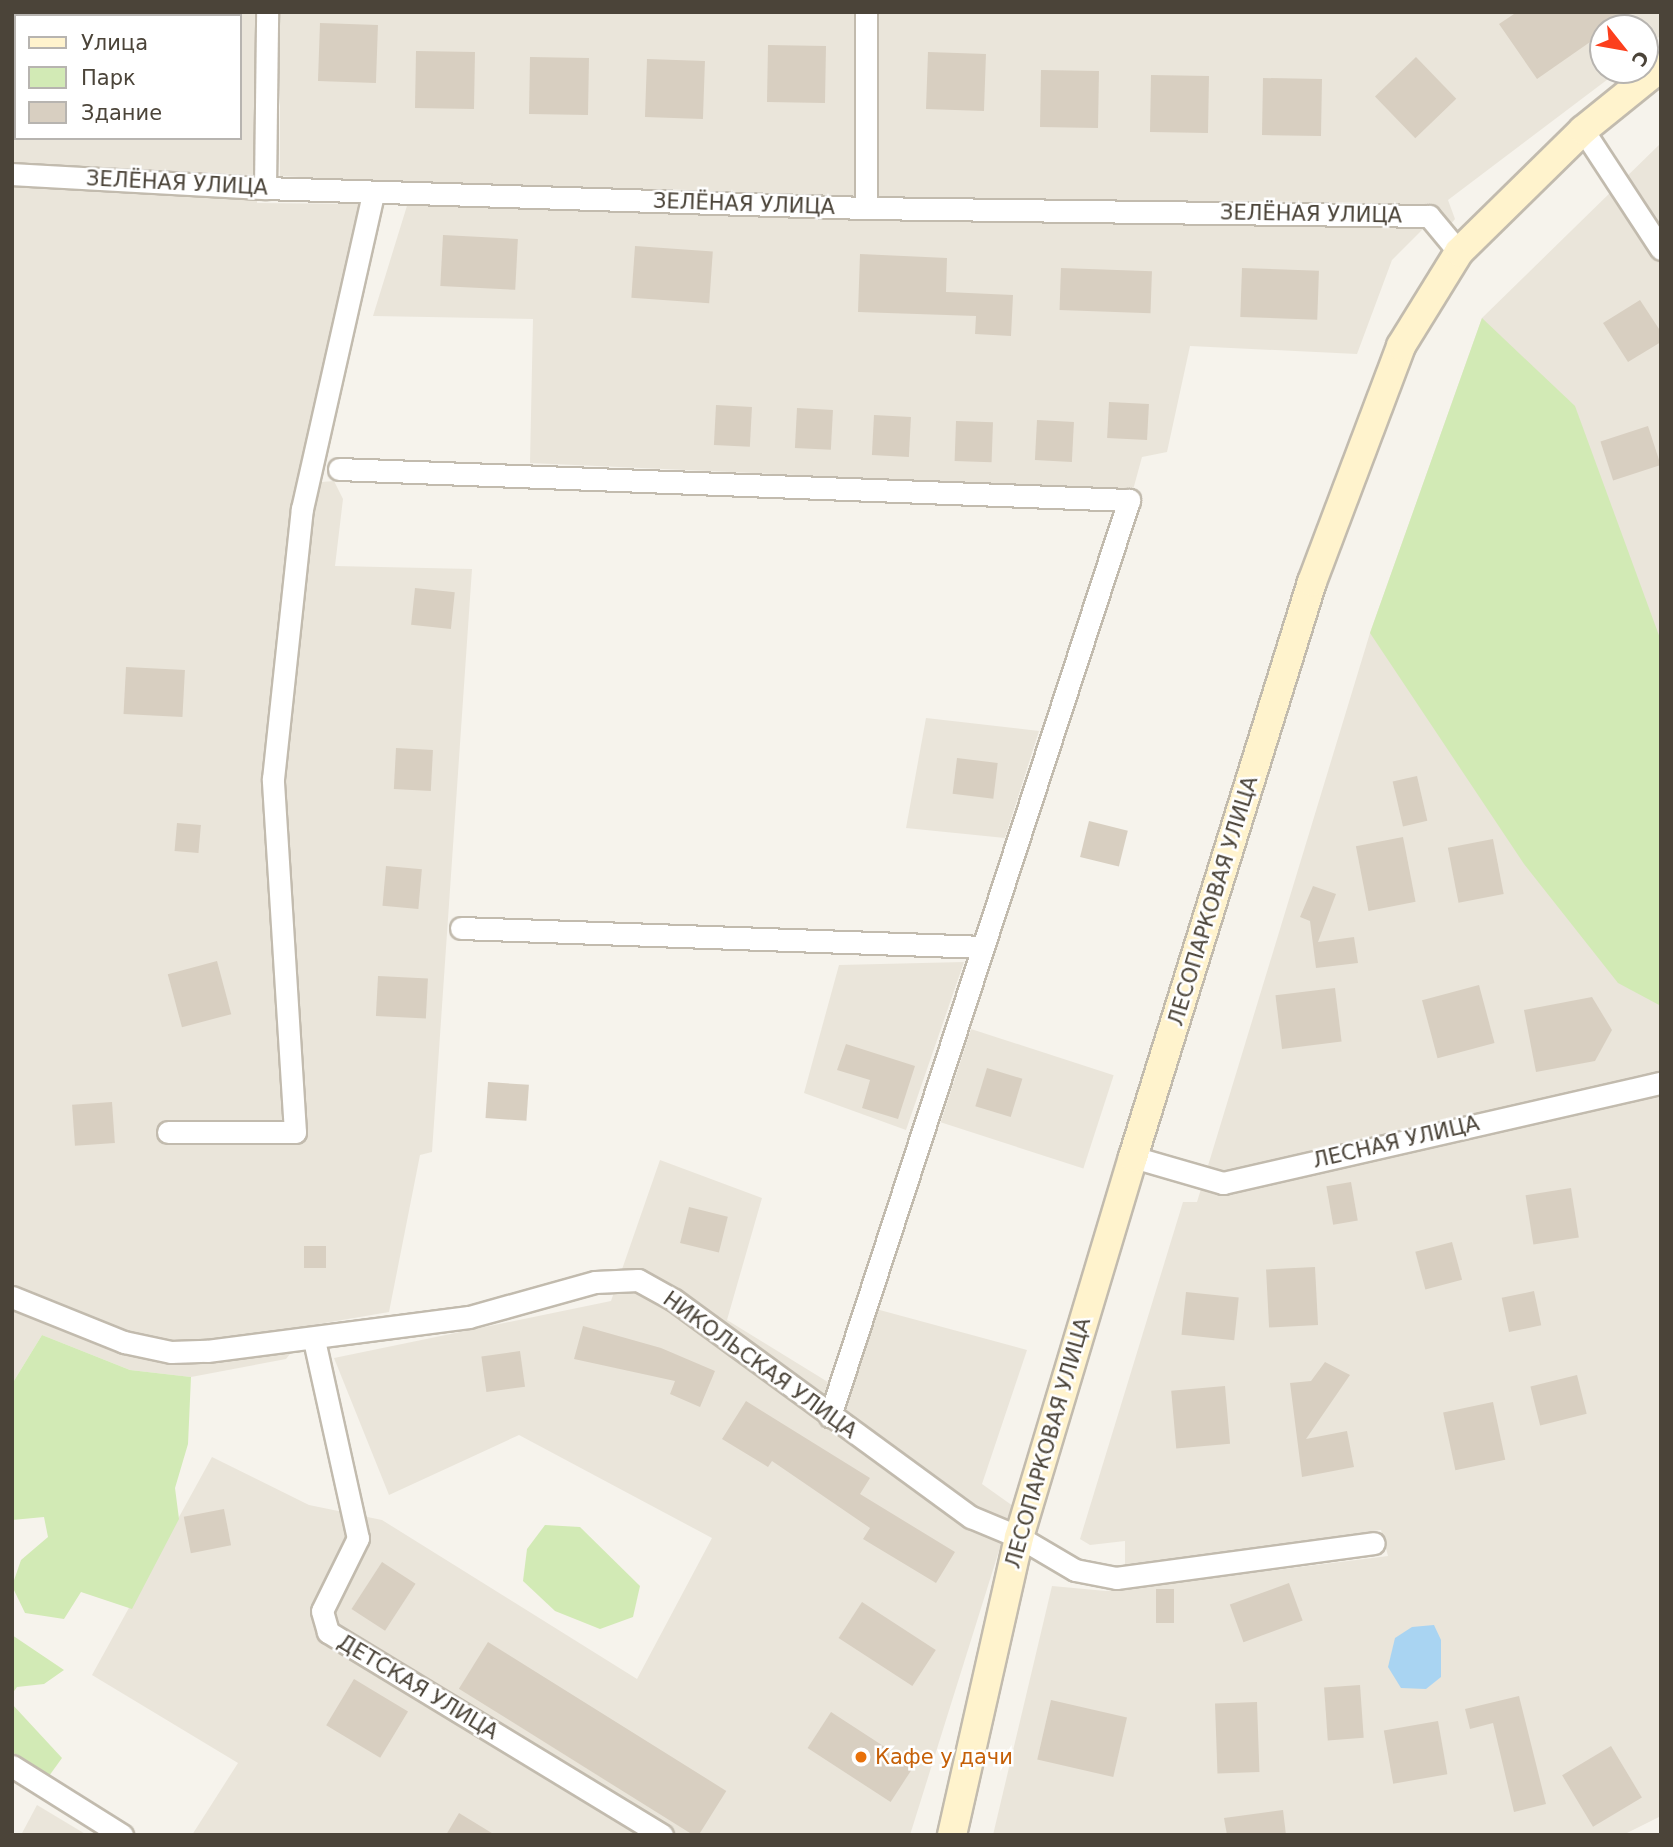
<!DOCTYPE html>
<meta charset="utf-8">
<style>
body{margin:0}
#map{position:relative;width:1673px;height:1847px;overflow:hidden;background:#f6f3ec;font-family:"DejaVu Sans",sans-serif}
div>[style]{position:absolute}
.residential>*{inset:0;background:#eae5da;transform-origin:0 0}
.green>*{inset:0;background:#d2eab5}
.water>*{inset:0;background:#a9d4f2}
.building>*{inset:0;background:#d8cfc1;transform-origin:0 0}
.roads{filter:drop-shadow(2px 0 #c2bbae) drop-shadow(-2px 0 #c2bbae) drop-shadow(0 2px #c2bbae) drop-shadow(0 -2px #c2bbae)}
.street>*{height:21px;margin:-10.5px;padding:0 10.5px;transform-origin:10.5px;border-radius:10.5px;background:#fff}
.secondary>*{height:28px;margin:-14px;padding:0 14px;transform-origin:14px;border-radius:14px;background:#fff3cd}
.dots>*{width:19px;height:19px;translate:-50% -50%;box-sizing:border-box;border:4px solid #fff;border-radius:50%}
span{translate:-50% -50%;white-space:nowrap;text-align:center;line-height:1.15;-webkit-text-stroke:5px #fff;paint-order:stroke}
.street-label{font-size:21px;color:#4b4439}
.food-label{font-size:21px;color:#c56008}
.left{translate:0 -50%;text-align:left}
.frame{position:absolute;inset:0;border:14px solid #4b4439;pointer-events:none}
.legend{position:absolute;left:14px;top:14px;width:228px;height:126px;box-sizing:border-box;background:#fff;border:2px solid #b7b4b0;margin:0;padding:9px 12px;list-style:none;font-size:21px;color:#4b4439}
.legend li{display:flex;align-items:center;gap:14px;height:35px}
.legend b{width:35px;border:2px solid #b7b4b0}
.north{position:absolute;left:1589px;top:14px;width:70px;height:70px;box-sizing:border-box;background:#fff;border:2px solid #b7b4b0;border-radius:50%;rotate:121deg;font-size:19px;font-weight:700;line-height:28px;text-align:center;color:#4b4439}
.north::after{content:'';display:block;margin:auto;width:24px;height:32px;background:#fc3f1d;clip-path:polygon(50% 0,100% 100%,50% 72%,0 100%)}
</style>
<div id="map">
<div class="residential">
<i style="clip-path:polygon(evenodd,12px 12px,258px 12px,257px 203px,362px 204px,298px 484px,334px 481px,343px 499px,335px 566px,472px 569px,432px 1152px,420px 1155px,389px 1312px,313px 1325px,286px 1359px,191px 1377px,130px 1370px,42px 1335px,12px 1384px,12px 12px,16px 16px,240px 16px,240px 138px,16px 138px,16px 16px)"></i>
<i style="clip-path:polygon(280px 12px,1661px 12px,1661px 35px,1645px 49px,1645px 28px,1603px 28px,1603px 70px,1620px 70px,1448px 200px,1455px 219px,1440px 237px,1425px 227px,1392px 260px,1357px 354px,1190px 346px,1167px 452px,1142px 457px,1133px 490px,530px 463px,533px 319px,373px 316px,414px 183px,280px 176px)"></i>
<i style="clip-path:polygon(1661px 143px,1661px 1816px,1623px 1835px,993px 1835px,1052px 1586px,1106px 1591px,1388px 1556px,1381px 1530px,1125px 1565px,1125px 1541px,1090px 1545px,1080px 1539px,1183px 1202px,1197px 1202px,1370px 633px,1482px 318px)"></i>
<i style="clip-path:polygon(926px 718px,1039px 731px,1005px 838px,906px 828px)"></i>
<i style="clip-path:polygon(964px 962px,906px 1130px,804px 1093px,839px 965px)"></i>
<i style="left:971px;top:1029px;width:150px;height:98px;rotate:18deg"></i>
<i style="clip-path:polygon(660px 1160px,762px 1198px,727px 1320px,849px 1395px,876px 1309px,1027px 1350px,982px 1484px,1013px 1506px,910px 1835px,192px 1835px,238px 1763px,92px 1675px,212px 1457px,309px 1505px,382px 1520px,637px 1679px,712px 1538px,519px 1435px,389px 1495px,334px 1358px,611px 1301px)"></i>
<i style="clip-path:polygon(37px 1805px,87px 1835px,21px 1835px)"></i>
</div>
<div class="green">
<i style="clip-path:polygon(1482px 318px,1575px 406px,1661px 641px,1661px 1006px,1618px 983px,1524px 864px,1370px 633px)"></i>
<i style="clip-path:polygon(42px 1335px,130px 1370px,191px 1377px,188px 1444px,175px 1488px,179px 1519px,132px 1609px,81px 1592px,64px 1619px,25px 1613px,12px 1586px,21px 1560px,48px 1537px,44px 1517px,12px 1520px,12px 1384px)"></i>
<i style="clip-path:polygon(545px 1525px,580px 1527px,640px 1586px,633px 1617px,600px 1629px,555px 1611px,523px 1581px,527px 1549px)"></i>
<i style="clip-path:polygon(12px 1635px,64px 1670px,44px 1684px,17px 1687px,12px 1694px)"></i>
<i style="clip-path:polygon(12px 1704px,62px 1758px,49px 1776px,12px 1752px)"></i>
</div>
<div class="water">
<i style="clip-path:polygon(1434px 1625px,1441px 1640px,1441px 1677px,1426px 1689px,1401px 1688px,1388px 1667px,1395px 1638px,1412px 1627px)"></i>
</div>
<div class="building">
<i style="clip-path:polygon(1517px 12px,1634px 12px,1603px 28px,1603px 33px,1537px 79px,1499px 24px)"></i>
<i style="left:320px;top:23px;width:58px;height:58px;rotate:2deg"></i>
<i style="left:768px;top:45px;width:58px;height:57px;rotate:1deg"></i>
<i style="left:416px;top:51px;width:59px;height:57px;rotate:1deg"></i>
<i style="left:928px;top:52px;width:58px;height:57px;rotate:2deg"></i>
<i style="left:530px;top:57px;width:59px;height:57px;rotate:1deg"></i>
<i style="left:1416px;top:57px;width:58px;height:57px;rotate:46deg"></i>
<i style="left:647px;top:59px;width:58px;height:58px;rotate:2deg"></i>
<i style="left:1041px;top:70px;width:58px;height:57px;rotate:1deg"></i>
<i style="left:1151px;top:75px;width:58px;height:57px;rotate:1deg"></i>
<i style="left:1263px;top:78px;width:59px;height:57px;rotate:1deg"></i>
<i style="left:443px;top:235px;width:75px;height:51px;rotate:3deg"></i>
<i style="left:635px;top:246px;width:78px;height:52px;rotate:4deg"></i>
<i style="clip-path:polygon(860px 254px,947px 258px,946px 292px,1013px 295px,1011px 336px,975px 334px,976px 316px,858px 312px)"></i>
<i style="left:1061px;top:268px;width:91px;height:42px;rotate:2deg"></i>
<i style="left:1242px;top:268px;width:77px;height:49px;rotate:2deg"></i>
<i style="clip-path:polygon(1640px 300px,1661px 332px,1661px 342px,1628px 362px,1603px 323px)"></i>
<i style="left:1109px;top:402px;width:40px;height:36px;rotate:3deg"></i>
<i style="left:716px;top:405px;width:36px;height:40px;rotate:3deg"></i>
<i style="left:797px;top:408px;width:36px;height:40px;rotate:3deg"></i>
<i style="left:874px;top:415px;width:37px;height:40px;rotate:3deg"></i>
<i style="left:1037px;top:420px;width:37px;height:40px;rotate:3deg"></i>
<i style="left:956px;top:421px;width:37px;height:40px;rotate:2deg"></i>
<i style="left:1648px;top:426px;width:41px;height:50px;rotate:72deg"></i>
<i style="left:415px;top:588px;width:40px;height:37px;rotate:6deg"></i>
<i style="left:126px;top:667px;width:59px;height:47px;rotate:3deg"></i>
<i style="left:396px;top:748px;width:37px;height:41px;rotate:3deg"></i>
<i style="left:957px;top:758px;width:41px;height:36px;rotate:7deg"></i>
<i style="left:1417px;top:776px;width:46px;height:25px;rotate:77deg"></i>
<i style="left:1089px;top:821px;width:40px;height:37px;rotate:14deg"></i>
<i style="left:177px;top:823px;width:24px;height:28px;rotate:5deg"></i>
<i style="left:1403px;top:837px;width:66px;height:48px;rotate:79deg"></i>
<i style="left:1493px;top:839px;width:56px;height:46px;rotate:79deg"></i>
<i style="left:386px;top:866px;width:36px;height:40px;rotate:5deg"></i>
<i style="clip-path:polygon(1313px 886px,1336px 894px,1318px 942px,1354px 937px,1358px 963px,1316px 968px,1310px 921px,1300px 917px)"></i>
<i style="left:217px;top:961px;width:55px;height:51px;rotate:75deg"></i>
<i style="left:378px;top:976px;width:50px;height:40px;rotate:3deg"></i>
<i style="left:1479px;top:985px;width:60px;height:59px;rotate:75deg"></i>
<i style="left:1335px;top:988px;width:54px;height:60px;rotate:83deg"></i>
<i style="clip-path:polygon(1592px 997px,1612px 1030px,1595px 1061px,1536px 1072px,1524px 1010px)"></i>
<i style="clip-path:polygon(846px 1044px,915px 1066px,898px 1119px,862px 1108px,870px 1080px,837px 1070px)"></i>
<i style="left:987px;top:1068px;width:37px;height:40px;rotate:17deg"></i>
<i style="left:488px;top:1082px;width:41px;height:36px;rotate:4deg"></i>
<i style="left:112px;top:1102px;width:41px;height:40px;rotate:86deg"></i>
<i style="left:1351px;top:1182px;width:39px;height:25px;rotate:80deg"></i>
<i style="left:1571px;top:1188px;width:50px;height:46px;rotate:81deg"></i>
<i style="left:689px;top:1207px;width:40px;height:37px;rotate:14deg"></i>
<i style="left:1452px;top:1242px;width:39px;height:38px;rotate:75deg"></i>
<i style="left:304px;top:1246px;width:22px;height:22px"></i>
<i style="left:1315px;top:1267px;width:58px;height:49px;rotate:87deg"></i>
<i style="left:1534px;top:1291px;width:35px;height:33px;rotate:78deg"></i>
<i style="left:1186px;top:1292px;width:53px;height:43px;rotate:6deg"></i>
<i style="clip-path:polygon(583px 1326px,661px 1348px,715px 1371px,700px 1407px,670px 1394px,675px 1381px,574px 1359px)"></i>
<i style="left:520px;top:1351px;width:36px;height:39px;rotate:82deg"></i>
<i style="clip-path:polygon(1325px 1362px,1350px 1375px,1306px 1439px,1347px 1431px,1354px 1467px,1302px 1477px,1290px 1383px,1311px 1381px)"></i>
<i style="left:1577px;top:1375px;width:40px;height:48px;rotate:76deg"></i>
<i style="left:1225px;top:1386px;width:58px;height:54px;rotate:85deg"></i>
<i style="clip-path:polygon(746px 1401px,870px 1478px,860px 1494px,955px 1552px,936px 1583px,863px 1539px,870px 1528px,772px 1461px,768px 1467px,722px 1439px)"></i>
<i style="left:1493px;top:1402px;width:59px;height:51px;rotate:78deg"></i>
<i style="left:224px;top:1509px;width:37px;height:41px;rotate:79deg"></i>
<i style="left:382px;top:1562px;width:40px;height:56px;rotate:33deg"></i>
<i style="left:1289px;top:1583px;width:40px;height:63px;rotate:70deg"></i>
<i style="left:1156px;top:1589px;width:18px;height:34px"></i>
<i style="left:862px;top:1602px;width:88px;height:43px;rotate:33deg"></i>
<i style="left:488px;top:1642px;width:281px;height:55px;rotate:32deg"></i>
<i style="left:354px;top:1679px;width:63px;height:54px;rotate:31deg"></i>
<i style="left:1360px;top:1685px;width:53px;height:36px;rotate:86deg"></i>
<i style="clip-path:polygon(1519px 1696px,1546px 1804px,1514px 1812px,1493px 1723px,1470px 1729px,1465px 1709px)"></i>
<i style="left:1051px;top:1700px;width:78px;height:61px;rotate:13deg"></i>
<i style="left:1257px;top:1702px;width:70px;height:42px;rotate:88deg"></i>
<i style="left:831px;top:1712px;width:99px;height:43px;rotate:33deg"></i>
<i style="left:1438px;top:1721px;width:54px;height:55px;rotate:80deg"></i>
<i style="left:1611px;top:1746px;width:60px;height:57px;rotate:59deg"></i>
<i style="clip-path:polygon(1283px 1810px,1286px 1835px,1227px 1835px,1224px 1818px)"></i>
<i style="clip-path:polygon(459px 1813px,495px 1835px,446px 1835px)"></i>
</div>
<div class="roads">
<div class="street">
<i style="left:1583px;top:130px;width:142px;rotate:56.8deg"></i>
<i style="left:12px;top:174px;width:253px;rotate:3.2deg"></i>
<i style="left:265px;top:188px;width:601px;rotate:1.91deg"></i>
<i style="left:866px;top:208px;width:563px;rotate:0.81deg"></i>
<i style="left:1429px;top:216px;width:47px;rotate:50.2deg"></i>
<i style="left:265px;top:188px;width:176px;rotate:-89.3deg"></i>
<i style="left:866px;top:208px;width:196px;rotate:-90deg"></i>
<i style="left:339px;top:469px;width:791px;rotate:2.25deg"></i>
<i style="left:1129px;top:500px;width:964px;rotate:108.08deg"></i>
<i style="left:461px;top:928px;width:522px;rotate:2.08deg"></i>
<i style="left:168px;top:1132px;width:127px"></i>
<i style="left:295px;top:1132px;width:354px;rotate:-93.6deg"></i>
<i style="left:273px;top:779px;width:272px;rotate:-83.9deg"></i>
<i style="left:302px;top:509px;width:324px;rotate:-77.3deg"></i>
<i style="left:1133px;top:1157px;width:94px;rotate:16.1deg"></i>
<i style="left:1223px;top:1183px;width:449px;rotate:-12.9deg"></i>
<i style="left:12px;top:1297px;width:121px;rotate:21.9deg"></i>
<i style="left:124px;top:1342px;width:48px;rotate:12deg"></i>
<i style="left:171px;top:1352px;width:36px;rotate:-2deg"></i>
<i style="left:207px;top:1351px;width:264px;rotate:-7.4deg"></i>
<i style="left:469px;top:1317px;width:131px;rotate:-15.5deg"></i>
<i style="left:595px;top:1282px;width:43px;rotate:-2.7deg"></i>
<i style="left:638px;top:1280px;width:41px;rotate:29.1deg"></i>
<i style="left:674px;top:1300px;width:368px;rotate:36.2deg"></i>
<i style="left:971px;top:1517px;width:52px;rotate:22.6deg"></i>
<i style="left:1019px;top:1537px;width:65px;rotate:30.5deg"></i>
<i style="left:1075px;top:1570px;width:42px;rotate:11deg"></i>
<i style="left:1116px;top:1578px;width:260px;rotate:-7.7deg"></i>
<i style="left:314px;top:1340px;width:203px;rotate:77.5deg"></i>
<i style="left:358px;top:1538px;width:81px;rotate:116.3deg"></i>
<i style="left:322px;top:1611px;width:22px;rotate:74deg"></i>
<i style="left:328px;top:1632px;width:391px;rotate:31.3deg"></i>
<i style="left:12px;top:1766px;width:130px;rotate:32.1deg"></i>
</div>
<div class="secondary">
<i style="left:952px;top:1835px;width:305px;rotate:-77.3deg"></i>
<i style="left:1019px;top:1537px;width:397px;rotate:-73.3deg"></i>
<i style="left:1133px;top:1157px;width:602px;rotate:-72.71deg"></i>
<i style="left:1312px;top:582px;width:252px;rotate:-69.3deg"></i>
<i style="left:1401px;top:346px;width:110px;rotate:-58.3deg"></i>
<i style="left:1459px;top:252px;width:174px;rotate:-44.5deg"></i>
<i style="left:1583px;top:130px;width:100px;rotate:-38.9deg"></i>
</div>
</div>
<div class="dots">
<i style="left:861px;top:1757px;background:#e8710a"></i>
</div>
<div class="street-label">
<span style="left:177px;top:183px;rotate:3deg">ЗЕЛЁНАЯ УЛИЦА</span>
<span style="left:744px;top:204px;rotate:2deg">ЗЕЛЁНАЯ УЛИЦА</span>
<span style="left:1311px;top:214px;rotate:1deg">ЗЕЛЁНАЯ УЛИЦА</span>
<span style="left:1213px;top:901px;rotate:-73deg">ЛЕСОПАРКОВАЯ УЛИЦА</span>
<span style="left:1396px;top:1142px;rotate:-13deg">ЛЕСНАЯ УЛИЦА</span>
<span style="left:760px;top:1365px;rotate:36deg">НИКОЛЬСКАЯ УЛИЦА</span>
<span style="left:1048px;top:1443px;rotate:-74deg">ЛЕСОПАРКОВАЯ УЛИЦА</span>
<span style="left:418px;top:1687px;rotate:31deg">ДЕТСКАЯ УЛИЦА</span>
</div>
<div class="food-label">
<span class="left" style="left:875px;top:1757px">Кафе у дачи</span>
</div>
<div class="frame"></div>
<ul class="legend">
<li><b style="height:9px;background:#fff3cd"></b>Улица</li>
<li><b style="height:19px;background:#d2eab5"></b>Парк</li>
<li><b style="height:19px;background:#d8cfc1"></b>Здание</li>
</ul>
<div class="north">С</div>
</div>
